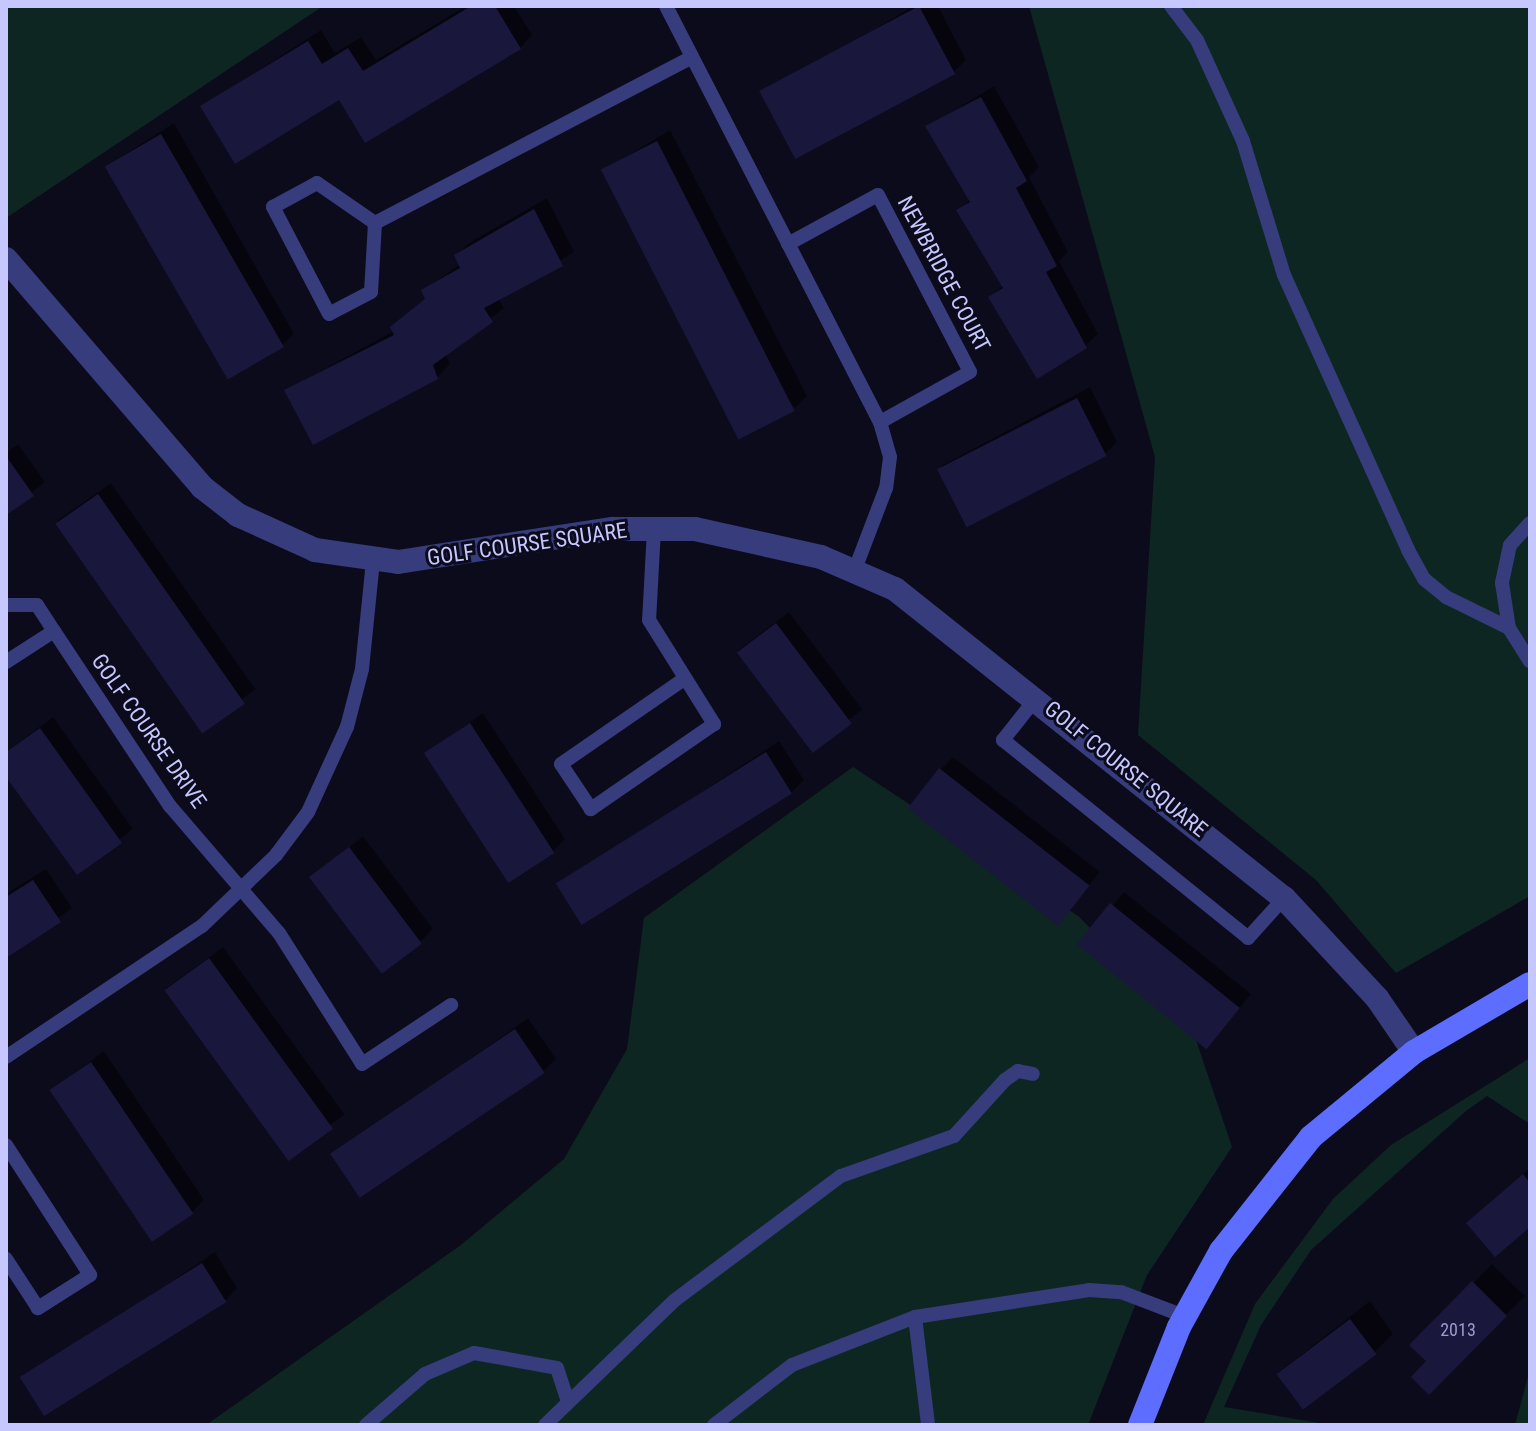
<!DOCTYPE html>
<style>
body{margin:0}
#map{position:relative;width:1536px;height:1431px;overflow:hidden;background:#0c0b1c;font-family:"Roboto Condensed",sans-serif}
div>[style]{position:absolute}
.green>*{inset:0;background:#0e2622}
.shadow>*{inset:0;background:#0007;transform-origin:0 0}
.building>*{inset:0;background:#1a173d;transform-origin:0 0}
.lane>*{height:14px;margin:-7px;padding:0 7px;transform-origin:7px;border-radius:7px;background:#363c7c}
.street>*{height:24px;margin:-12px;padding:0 12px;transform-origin:12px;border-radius:12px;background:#363c7c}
.secondary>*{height:24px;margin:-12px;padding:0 12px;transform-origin:12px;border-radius:12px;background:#5d6dff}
span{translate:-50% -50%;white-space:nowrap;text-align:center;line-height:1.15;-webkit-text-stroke:6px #0c0b1c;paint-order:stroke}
.number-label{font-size:18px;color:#9b9bce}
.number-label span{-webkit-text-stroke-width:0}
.street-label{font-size:22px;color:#c6c7ff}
.frame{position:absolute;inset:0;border:8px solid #c6c7ff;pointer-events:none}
</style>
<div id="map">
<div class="green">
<i style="clip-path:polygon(6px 6px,323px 6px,6px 218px)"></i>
<i style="clip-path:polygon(1029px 6px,1530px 6px,1530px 896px,1396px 973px,1316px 880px,1138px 735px,1155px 457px)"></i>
<i style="clip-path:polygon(853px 767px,1078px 916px,1193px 1031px,1232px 1147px,1147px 1275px,1088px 1425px,206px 1425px,461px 1245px,564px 1159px,627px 1049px,644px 918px)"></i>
<i style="clip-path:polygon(1530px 1058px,1530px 1124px,1487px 1096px,1466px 1111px,1311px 1250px,1261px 1325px,1224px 1407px,1331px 1425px,1203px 1425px,1255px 1304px,1333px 1199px,1391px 1145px)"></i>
<i style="clip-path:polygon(1530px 1369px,1530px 1425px,1515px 1425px)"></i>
</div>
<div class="shadow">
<i style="clip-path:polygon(466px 6px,514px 6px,532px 35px,520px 48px,340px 98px,203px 106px,321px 30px,335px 53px,361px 37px,376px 60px)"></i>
<i style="clip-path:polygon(913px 6px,938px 6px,966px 60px,954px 72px,764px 98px)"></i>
<i style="clip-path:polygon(994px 86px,1039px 167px,1029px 177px,1068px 252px,1059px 261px,1098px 334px,1085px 346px,991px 297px,1003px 285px,959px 210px,970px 199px,927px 127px)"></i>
<i style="clip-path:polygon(174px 123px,294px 334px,281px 346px,106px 166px)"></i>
<i style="clip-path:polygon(670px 130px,807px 396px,795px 408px,604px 170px)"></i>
<i style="clip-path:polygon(547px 198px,574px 252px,498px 298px,504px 308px,445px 353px,450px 364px,437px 377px,286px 390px,394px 331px,427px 298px,423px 291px,460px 264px,456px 255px,469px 243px)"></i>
<i style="clip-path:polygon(1090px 387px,1117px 442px,1105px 454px,939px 467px)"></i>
<i style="clip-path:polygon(18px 444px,45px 482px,6px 513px,6px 453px)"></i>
<i style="left:111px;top:483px;width:252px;height:66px;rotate:55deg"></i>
<i style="left:789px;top:612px;width:122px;height:64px;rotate:53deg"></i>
<i style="clip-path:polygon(483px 713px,565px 839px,553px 852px,427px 753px)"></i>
<i style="clip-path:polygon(53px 717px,133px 829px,77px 873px,6px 773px,6px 752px)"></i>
<i style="clip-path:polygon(779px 741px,804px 780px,791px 793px,559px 886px)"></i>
<i style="clip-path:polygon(953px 757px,1100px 872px,1058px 923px,940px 770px)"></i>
<i style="clip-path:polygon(363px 836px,433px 929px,421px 941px,312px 878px)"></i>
<i style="clip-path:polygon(46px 869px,72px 908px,6px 955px,6px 894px)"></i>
<i style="clip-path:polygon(1124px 892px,1251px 994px,1222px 1030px,1081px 944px)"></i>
<i style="left:223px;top:947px;width:207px;height:71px;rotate:54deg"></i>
<i style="clip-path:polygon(528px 1018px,556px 1059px,544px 1071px,334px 1156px)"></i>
<i style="clip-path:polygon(104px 1051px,204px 1200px,192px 1212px,52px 1090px)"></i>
<i style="clip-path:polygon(1530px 1168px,1530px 1224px,1469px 1223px,1488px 1204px)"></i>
<i style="clip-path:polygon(215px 1252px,237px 1288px,225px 1301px,25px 1381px)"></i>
<i style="clip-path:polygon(1492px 1264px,1525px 1296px,1429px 1392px,1428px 1361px,1412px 1345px)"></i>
<i style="clip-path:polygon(1370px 1301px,1393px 1334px,1374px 1353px,1278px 1373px)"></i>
</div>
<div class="building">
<i style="clip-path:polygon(471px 6px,495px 6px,521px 49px,365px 143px,339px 100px,235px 164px,200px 106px,308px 41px,322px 64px,348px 48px,363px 71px)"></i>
<i style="left:919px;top:6px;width:77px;height:181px;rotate:62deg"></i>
<i style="clip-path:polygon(981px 97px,1027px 181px,1016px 188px,1057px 266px,1046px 272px,1087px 348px,1037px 379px,988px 297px,1003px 288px,956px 210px,970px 202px,925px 126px)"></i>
<i style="left:161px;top:134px;width:246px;height:65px;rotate:60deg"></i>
<i style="left:657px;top:141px;width:303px;height:63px;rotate:63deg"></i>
<i style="clip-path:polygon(534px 209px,563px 266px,484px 308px,493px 322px,433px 365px,438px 379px,313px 445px,284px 390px,394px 335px,390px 327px,425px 299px,421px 290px,460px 268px,454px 255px)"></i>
<i style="left:1077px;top:398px;width:65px;height:157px;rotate:63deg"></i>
<i style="clip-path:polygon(6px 456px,34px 496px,6px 515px)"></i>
<i style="left:98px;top:494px;width:256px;height:52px;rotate:55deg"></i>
<i style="left:776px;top:623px;width:126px;height:49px;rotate:53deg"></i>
<i style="left:470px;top:723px;width:155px;height:55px;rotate:57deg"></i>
<i style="clip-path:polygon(40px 728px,122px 843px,77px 875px,6px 777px,6px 752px)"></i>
<i style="left:766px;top:752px;width:49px;height:248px;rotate:58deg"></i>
<i style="left:939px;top:768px;width:191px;height:51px;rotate:38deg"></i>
<i style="left:349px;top:847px;width:121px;height:50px;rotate:53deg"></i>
<i style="clip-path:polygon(33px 880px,61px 922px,6px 958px,6px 897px)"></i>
<i style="left:1110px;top:903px;width:167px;height:53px;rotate:39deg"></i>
<i style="left:209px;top:958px;width:211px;height:55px;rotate:54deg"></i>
<i style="left:515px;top:1029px;width:53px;height:223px;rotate:56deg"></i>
<i style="left:91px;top:1062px;width:183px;height:50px;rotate:56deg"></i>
<i style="clip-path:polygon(1523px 1174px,1530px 1183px,1530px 1227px,1495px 1257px,1466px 1223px)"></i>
<i style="left:202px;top:1263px;width:46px;height:215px;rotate:58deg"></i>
<i style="clip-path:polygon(1472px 1281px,1507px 1316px,1429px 1395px,1411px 1377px,1426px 1361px,1409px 1345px)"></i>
<i style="left:1350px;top:1319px;width:44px;height:92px;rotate:53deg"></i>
</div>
<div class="lane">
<i style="left:666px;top:6px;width:468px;rotate:62.8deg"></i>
<i style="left:880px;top:422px;width:36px;rotate:74deg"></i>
<i style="left:890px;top:457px;width:31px;rotate:97deg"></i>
<i style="left:886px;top:488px;width:87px;rotate:110.9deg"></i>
<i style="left:1171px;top:6px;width:43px;rotate:52.6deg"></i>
<i style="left:1197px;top:40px;width:111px;rotate:65.5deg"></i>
<i style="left:1243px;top:141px;width:140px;rotate:73deg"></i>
<i style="left:1284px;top:275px;width:302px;rotate:65.7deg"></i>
<i style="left:1408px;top:550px;width:33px;rotate:61deg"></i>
<i style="left:1424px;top:579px;width:28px;rotate:39deg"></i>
<i style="left:1446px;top:597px;width:70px;rotate:26.2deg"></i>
<i style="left:375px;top:223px;width:69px;rotate:93.3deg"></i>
<i style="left:371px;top:292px;width:47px;rotate:152.4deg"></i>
<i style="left:329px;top:314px;width:121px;rotate:-117.6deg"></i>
<i style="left:273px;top:207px;width:50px;rotate:-28.6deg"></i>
<i style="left:317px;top:183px;width:70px;rotate:34.6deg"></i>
<i style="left:375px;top:223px;width:356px;rotate:-27.6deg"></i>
<i style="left:788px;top:244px;width:102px;rotate:-28.6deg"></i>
<i style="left:878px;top:195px;width:199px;rotate:62.5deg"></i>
<i style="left:970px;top:372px;width:103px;rotate:150.9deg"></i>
<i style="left:1530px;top:523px;width:30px;rotate:132deg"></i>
<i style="left:1510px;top:545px;width:39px;rotate:102deg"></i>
<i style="left:1502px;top:583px;width:46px;rotate:81.2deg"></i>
<i style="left:1509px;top:628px;width:39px;rotate:58deg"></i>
<i style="left:654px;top:529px;width:91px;rotate:93.1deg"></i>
<i style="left:649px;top:620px;width:123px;rotate:58deg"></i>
<i style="left:714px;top:724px;width:150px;rotate:145.4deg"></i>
<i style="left:591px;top:809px;width:54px;rotate:-123.7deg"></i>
<i style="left:561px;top:764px;width:150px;rotate:-34.6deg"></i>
<i style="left:6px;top:605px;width:31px"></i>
<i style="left:37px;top:605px;width:31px;rotate:57deg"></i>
<i style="left:6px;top:662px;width:57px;rotate:-32.9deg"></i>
<i style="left:54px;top:631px;width:210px;rotate:56.5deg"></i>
<i style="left:170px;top:806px;width:167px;rotate:49.4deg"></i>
<i style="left:279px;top:933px;width:155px;rotate:57.6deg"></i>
<i style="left:362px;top:1064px;width:107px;rotate:-33.5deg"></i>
<i style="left:1037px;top:697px;width:55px;rotate:128.3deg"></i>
<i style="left:1003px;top:740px;width:315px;rotate:38.9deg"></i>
<i style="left:1248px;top:938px;width:54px;rotate:-48deg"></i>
<i style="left:6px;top:1057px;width:236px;rotate:-33.8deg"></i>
<i style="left:202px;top:926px;width:103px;rotate:-43.8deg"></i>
<i style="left:276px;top:855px;width:54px;rotate:-53.3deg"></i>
<i style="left:308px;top:812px;width:94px;rotate:-65.4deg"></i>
<i style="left:347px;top:727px;width:60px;rotate:-75.5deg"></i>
<i style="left:362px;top:669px;width:109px;rotate:-84.2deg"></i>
<i style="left:6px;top:1145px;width:155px;rotate:57.1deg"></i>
<i style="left:90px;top:1275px;width:62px;rotate:147.6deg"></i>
<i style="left:38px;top:1308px;width:59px;rotate:-123.1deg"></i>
<i style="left:915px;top:1317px;width:109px;rotate:83.1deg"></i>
<i style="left:366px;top:1425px;width:78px;rotate:-40.8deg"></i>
<i style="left:425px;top:1374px;width:53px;rotate:-23.2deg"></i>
<i style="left:474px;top:1353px;width:84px;rotate:10.2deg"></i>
<i style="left:557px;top:1368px;width:33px;rotate:72deg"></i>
<i style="left:545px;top:1425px;width:180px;rotate:-43.9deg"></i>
<i style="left:675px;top:1300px;width:207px;rotate:-36.8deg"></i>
<i style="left:841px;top:1176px;width:120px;rotate:-19.5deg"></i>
<i style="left:954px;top:1136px;width:76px;rotate:-47.7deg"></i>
<i style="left:1005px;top:1080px;width:16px;rotate:-35deg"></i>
<i style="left:1018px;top:1071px;width:15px;rotate:11deg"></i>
<i style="left:714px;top:1425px;width:98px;rotate:-37.6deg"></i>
<i style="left:792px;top:1365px;width:132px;rotate:-21.3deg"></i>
<i style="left:915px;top:1317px;width:176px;rotate:-8.8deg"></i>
<i style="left:1089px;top:1290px;width:32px;rotate:4deg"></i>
<i style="left:1121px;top:1292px;width:67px;rotate:20.9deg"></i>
</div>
<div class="street">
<i style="left:6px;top:259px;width:301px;rotate:49.3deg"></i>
<i style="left:202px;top:487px;width:46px;rotate:37.9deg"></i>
<i style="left:238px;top:515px;width:85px;rotate:24.4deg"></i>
<i style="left:315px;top:550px;width:84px;rotate:8.2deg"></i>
<i style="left:398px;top:562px;width:217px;rotate:-8.8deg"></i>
<i style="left:612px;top:529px;width:83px"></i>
<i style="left:695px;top:529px;width:129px;rotate:12.5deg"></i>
<i style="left:821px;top:557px;width:81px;rotate:23.4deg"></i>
<i style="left:895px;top:589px;width:497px;rotate:38.5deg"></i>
<i style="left:1284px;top:898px;width:137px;rotate:47.1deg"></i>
<i style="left:1377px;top:998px;width:65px;rotate:55.6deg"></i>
</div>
<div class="secondary">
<i style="left:1140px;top:1425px;width:105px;rotate:-68.3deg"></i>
<i style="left:1179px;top:1327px;width:87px;rotate:-61.1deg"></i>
<i style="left:1221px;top:1251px;width:145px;rotate:-51.7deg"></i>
<i style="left:1311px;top:1137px;width:134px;rotate:-39.5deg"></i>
<i style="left:1414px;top:1052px;width:134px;rotate:-30.4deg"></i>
</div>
<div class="number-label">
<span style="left:1458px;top:1330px">2013</span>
</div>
<div class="street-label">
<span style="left:944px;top:274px;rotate:62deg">NEWBRIDGE COURT</span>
<span style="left:527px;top:544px;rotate:-8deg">GOLF COURSE SQUARE</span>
<span style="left:149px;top:731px;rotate:55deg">GOLF COURSE DRIVE</span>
<span style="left:1126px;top:769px;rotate:39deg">GOLF COURSE SQUARE</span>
</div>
<div class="frame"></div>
</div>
